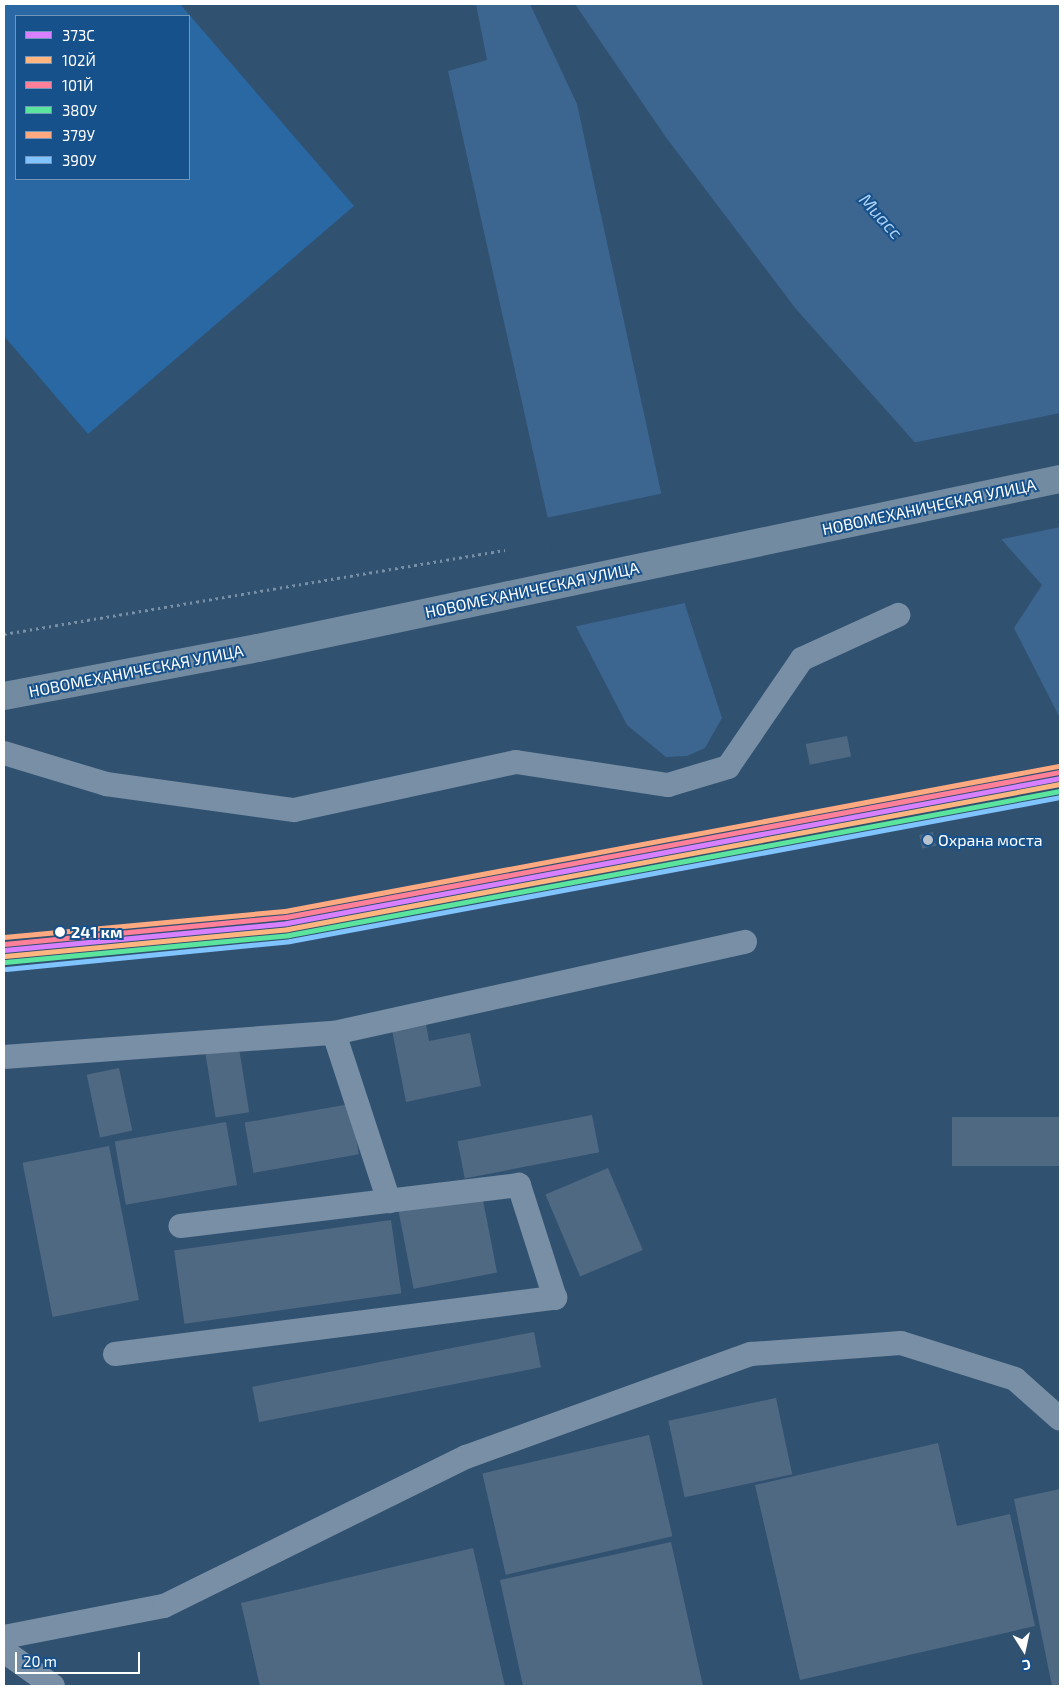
<!DOCTYPE html>
<meta charset="utf-8">
<style>
body{margin:0}
#map{position:relative;width:1064px;height:1690px;overflow:hidden;background:#315171;font-family:"Exo 2",sans-serif}
div>[style]{position:absolute}
.green>*{inset:0;background:#2968a3}
.water>*{inset:0;background:#3c6690}
.pier>*{inset:0;background:#315171;transform-origin:0 0}
.building>*{inset:0;background:#506983;transform-origin:0 0}
.path>*{height:3px;margin-top:-1.5px;transform-origin:0;background:repeating-linear-gradient(90deg,#788fa5 0 2.5px,transparent 0 6.5px)}
.lane>*{height:24px;margin:-12px;padding:0 12px;transform-origin:12px;border-radius:12px;background:#788fa5}
.secondary>*{height:28px;margin:-14px;padding:0 14px;transform-origin:14px;border-radius:14px;background:#738ba1}
.rail-1>*{height:5px;margin:-2.5px;padding:0 2.5px;transform-origin:2.5px;border-radius:2.5px;background:#d880ff}
.rail-2>*{height:5px;margin:-2.5px;padding:0 2.5px;transform-origin:2.5px;border-radius:2.5px;background:#ffb580}
.rail-3>*{height:5px;margin:-2.5px;padding:0 2.5px;transform-origin:2.5px;border-radius:2.5px;background:#ff8098}
.rail-4>*{height:5px;margin:-2.5px;padding:0 2.5px;transform-origin:2.5px;border-radius:2.5px;background:#5ae49d}
.rail-5>*{height:5px;margin:-2.5px;padding:0 2.5px;transform-origin:2.5px;border-radius:2.5px;background:#ffa980}
.rail-6>*{height:5px;margin:-2.5px;padding:0 2.5px;transform-origin:2.5px;border-radius:2.5px;background:#80c4ff}
.dots>*{width:14px;height:14px;translate:-50% -50%;box-sizing:border-box;border:2px solid #16518c;border-radius:50%}
span{translate:-50% -50%;white-space:nowrap;text-align:center;line-height:1.15;-webkit-text-stroke:4px #16518c;paint-order:stroke}
.street-label{font-size:16px;color:#fff}
.poi-label{font-size:16px;color:#fff}
.left{translate:0 -50%;text-align:left}
.stop-label{font-size:16px;color:#fff;font-weight:700}
.water-label{font-size:18px;color:#acd2f6;font-style:italic}
.frame{position:absolute;inset:0;border:5px solid #fff;pointer-events:none}
.legend{position:absolute;left:15px;top:15px;width:175px;height:165px;box-sizing:border-box;background:#16518c;border:1px solid #7397ba;margin:0;padding:6px 9px;list-style:none;font-size:15px;color:#fff}
.legend li{display:flex;align-items:center;gap:10px;height:25px}
.legend b{width:25px;border:1px solid #7397ba}
.north{position:absolute;left:999px;top:1625px;width:50px;height:50px;-webkit-text-stroke:4px #16518c;paint-order:stroke;rotate:170deg;font-size:14px;font-weight:700;line-height:20px;text-align:center;color:#fff}
.north::after{content:'';display:block;margin:auto;width:18px;height:22px;background:#fff;clip-path:polygon(50% 0,100% 100%,50% 72%,0 100%)}
.scale{position:absolute;left:15px;top:1652px;width:125px;height:22px;box-sizing:border-box;border:2px solid #fff;border-top:0;padding-left:6px;font-size:15px;line-height:18px;white-space:nowrap;color:#fff;-webkit-text-stroke:4px #16518c;paint-order:stroke}
</style>
<div id="map">
<div class="green">
<i style="clip-path:polygon(evenodd,4px 4px,180px 4px,354px 206px,88px 434px,4px 336px,4px 4px,16px 16px,189px 16px,189px 179px,16px 179px,16px 16px)"></i>
</div>
<div class="water">
<i style="clip-path:polygon(476px 4px,530px 4px,577px 104px,686px 608px,722px 718px,705px 748px,687px 756px,666px 757px,627px 725px,569px 613px,448px 71px,487px 60px)"></i>
<i style="clip-path:polygon(575px 4px,1060px 4px,1060px 718px,1014px 628px,1042px 585px,796px 309px,665px 136px)"></i>
</div>
<div class="pier">
<i style="clip-path:polygon(1060px 413px,1060px 527px,998px 540px,912px 443px)"></i>
<i style="left:664px;top:493px;width:112px;height:122px;rotate:78deg"></i>
</div>
<div class="building">
<i style="left:847px;top:736px;width:21px;height:42px;rotate:79deg"></i>
<i style="left:933px;top:832px;width:14px;height:14px;rotate:78deg"></i>
<i style="clip-path:polygon(426px 1024px,429px 1041px,470px 1033px,481px 1086px,406px 1102px,392px 1030px)"></i>
<i style="left:239px;top:1048px;width:65px;height:34px;rotate:81deg"></i>
<i style="left:119px;top:1068px;width:64px;height:33px;rotate:78deg"></i>
<i style="left:350px;top:1104px;width:51px;height:107px;rotate:80deg"></i>
<i style="left:592px;top:1115px;width:38px;height:137px;rotate:79deg"></i>
<i style="left:1060px;top:1117px;width:49px;height:108px;rotate:90deg"></i>
<i style="left:226px;top:1122px;width:64px;height:113px;rotate:80deg"></i>
<i style="left:109px;top:1146px;width:157px;height:88px;rotate:79deg"></i>
<i style="left:608px;top:1168px;width:89px;height:68px;rotate:67deg"></i>
<i style="left:482px;top:1195px;width:79px;height:85px;rotate:79deg"></i>
<i style="left:391px;top:1220px;width:74px;height:219px;rotate:82deg"></i>
<i style="left:534px;top:1332px;width:36px;height:287px;rotate:79deg"></i>
<i style="left:776px;top:1398px;width:78px;height:110px;rotate:78deg"></i>
<i style="left:649px;top:1435px;width:104px;height:171px;rotate:77deg"></i>
<i style="clip-path:polygon(938px 1443px,957px 1526px,1010px 1514px,1035px 1626px,800px 1680px,755px 1485px)"></i>
<i style="clip-path:polygon(1060px 1489px,1060px 1686px,1052px 1686px,1014px 1499px)"></i>
<i style="clip-path:polygon(671px 1542px,703px 1686px,523px 1686px,500px 1580px)"></i>
<i style="clip-path:polygon(473px 1548px,505px 1686px,260px 1686px,241px 1603px)"></i>
</div>
<div class="path">
<i style="left:4px;top:634px;width:508px;rotate:-9.52deg"></i>
</div>
<div class="lane">
<i style="left:4px;top:753px;width:107px;rotate:16.9deg"></i>
<i style="left:106px;top:784px;width:190px;rotate:7.9deg"></i>
<i style="left:294px;top:810px;width:227px;rotate:-12.2deg"></i>
<i style="left:516px;top:762px;width:154px;rotate:8.6deg"></i>
<i style="left:668px;top:785px;width:63px;rotate:-16.7deg"></i>
<i style="left:728px;top:767px;width:131px;rotate:-55.6deg"></i>
<i style="left:802px;top:659px;width:106px;rotate:-24.6deg"></i>
<i style="left:334px;top:1033px;width:177px;rotate:71.9deg"></i>
<i style="left:4px;top:1057px;width:331px;rotate:-4.2deg"></i>
<i style="left:334px;top:1033px;width:421px;rotate:-12.5deg"></i>
<i style="left:115px;top:1354px;width:444px;rotate:-7.3deg"></i>
<i style="left:555px;top:1298px;width:119px;rotate:-107.7deg"></i>
<i style="left:519px;top:1185px;width:341px;rotate:173.1deg"></i>
<i style="left:4px;top:1637px;width:163px;rotate:-11deg"></i>
<i style="left:164px;top:1606px;width:337px;rotate:-26.3deg"></i>
<i style="left:466px;top:1457px;width:303px;rotate:-19.9deg"></i>
<i style="left:751px;top:1354px;width:150px;rotate:-4.2deg"></i>
<i style="left:901px;top:1343px;width:120px;rotate:17.5deg"></i>
<i style="left:1015px;top:1379px;width:60px;rotate:41.6deg"></i>
<i style="left:4px;top:1651px;width:60px;rotate:35.5deg"></i>
</div>
<div class="secondary">
<i style="left:4px;top:696px;width:258px;rotate:-10.7deg"></i>
<i style="left:258px;top:648px;width:820px;rotate:-11.9deg"></i>
</div>
<div class="rail-1">
<i style="left:4px;top:950px;width:284px;rotate:-5.4deg"></i>
<i style="left:287px;top:923px;width:786px;rotate:-10.62deg"></i>
</div>
<div class="rail-2">
<i style="left:5px;top:956px;width:284px;rotate:-5.4deg"></i>
<i style="left:288px;top:929px;width:785px;rotate:-10.64deg"></i>
</div>
<div class="rail-3">
<i style="left:4px;top:944px;width:283px;rotate:-5.5deg"></i>
<i style="left:286px;top:917px;width:786px;rotate:-10.62deg"></i>
</div>
<div class="rail-4">
<i style="left:5px;top:962px;width:285px;rotate:-5.4deg"></i>
<i style="left:289px;top:935px;width:784px;rotate:-10.58deg"></i>
</div>
<div class="rail-5">
<i style="left:4px;top:937px;width:282px;rotate:-5.3deg"></i>
<i style="left:285px;top:911px;width:786px;rotate:-10.62deg"></i>
</div>
<div class="rail-6">
<i style="left:6px;top:969px;width:285px;rotate:-5.6deg"></i>
<i style="left:290px;top:941px;width:783px;rotate:-10.59deg"></i>
</div>
<div class="dots">
<i style="left:928px;top:840px;background:#b7c2cd"></i>
<i style="left:60px;top:932px;background:#fff"></i>
</div>
<div class="street-label">
<span style="left:929px;top:507px;rotate:-12deg">НОВОМЕХАНИЧЕСКАЯ УЛИЦА</span>
<span style="left:532px;top:590px;rotate:-12deg">НОВОМЕХАНИЧЕСКАЯ УЛИЦА</span>
<span style="left:136px;top:671px;rotate:-11deg">НОВОМЕХАНИЧЕСКАЯ УЛИЦА</span>
</div>
<div class="poi-label">
<span class="left" style="left:938px;top:840px">Охрана моста</span>
</div>
<div class="stop-label">
<span class="left" style="left:71px;top:932px">241 км</span>
</div>
<div class="water-label">
<span style="left:881px;top:216px;rotate:48deg">Миасс</span>
</div>
<div class="frame"></div>
<ul class="legend">
<li><b style="height:6px;background:#d880ff"></b>373C</li>
<li><b style="height:6px;background:#ffb580"></b>102Й</li>
<li><b style="height:6px;background:#ff8098"></b>101Й</li>
<li><b style="height:6px;background:#5ae49d"></b>380У</li>
<li><b style="height:6px;background:#ffa980"></b>379У</li>
<li><b style="height:6px;background:#80c4ff"></b>390У</li>
</ul>
<div class="north">С</div>
<div class="scale">20 m</div>
</div>
